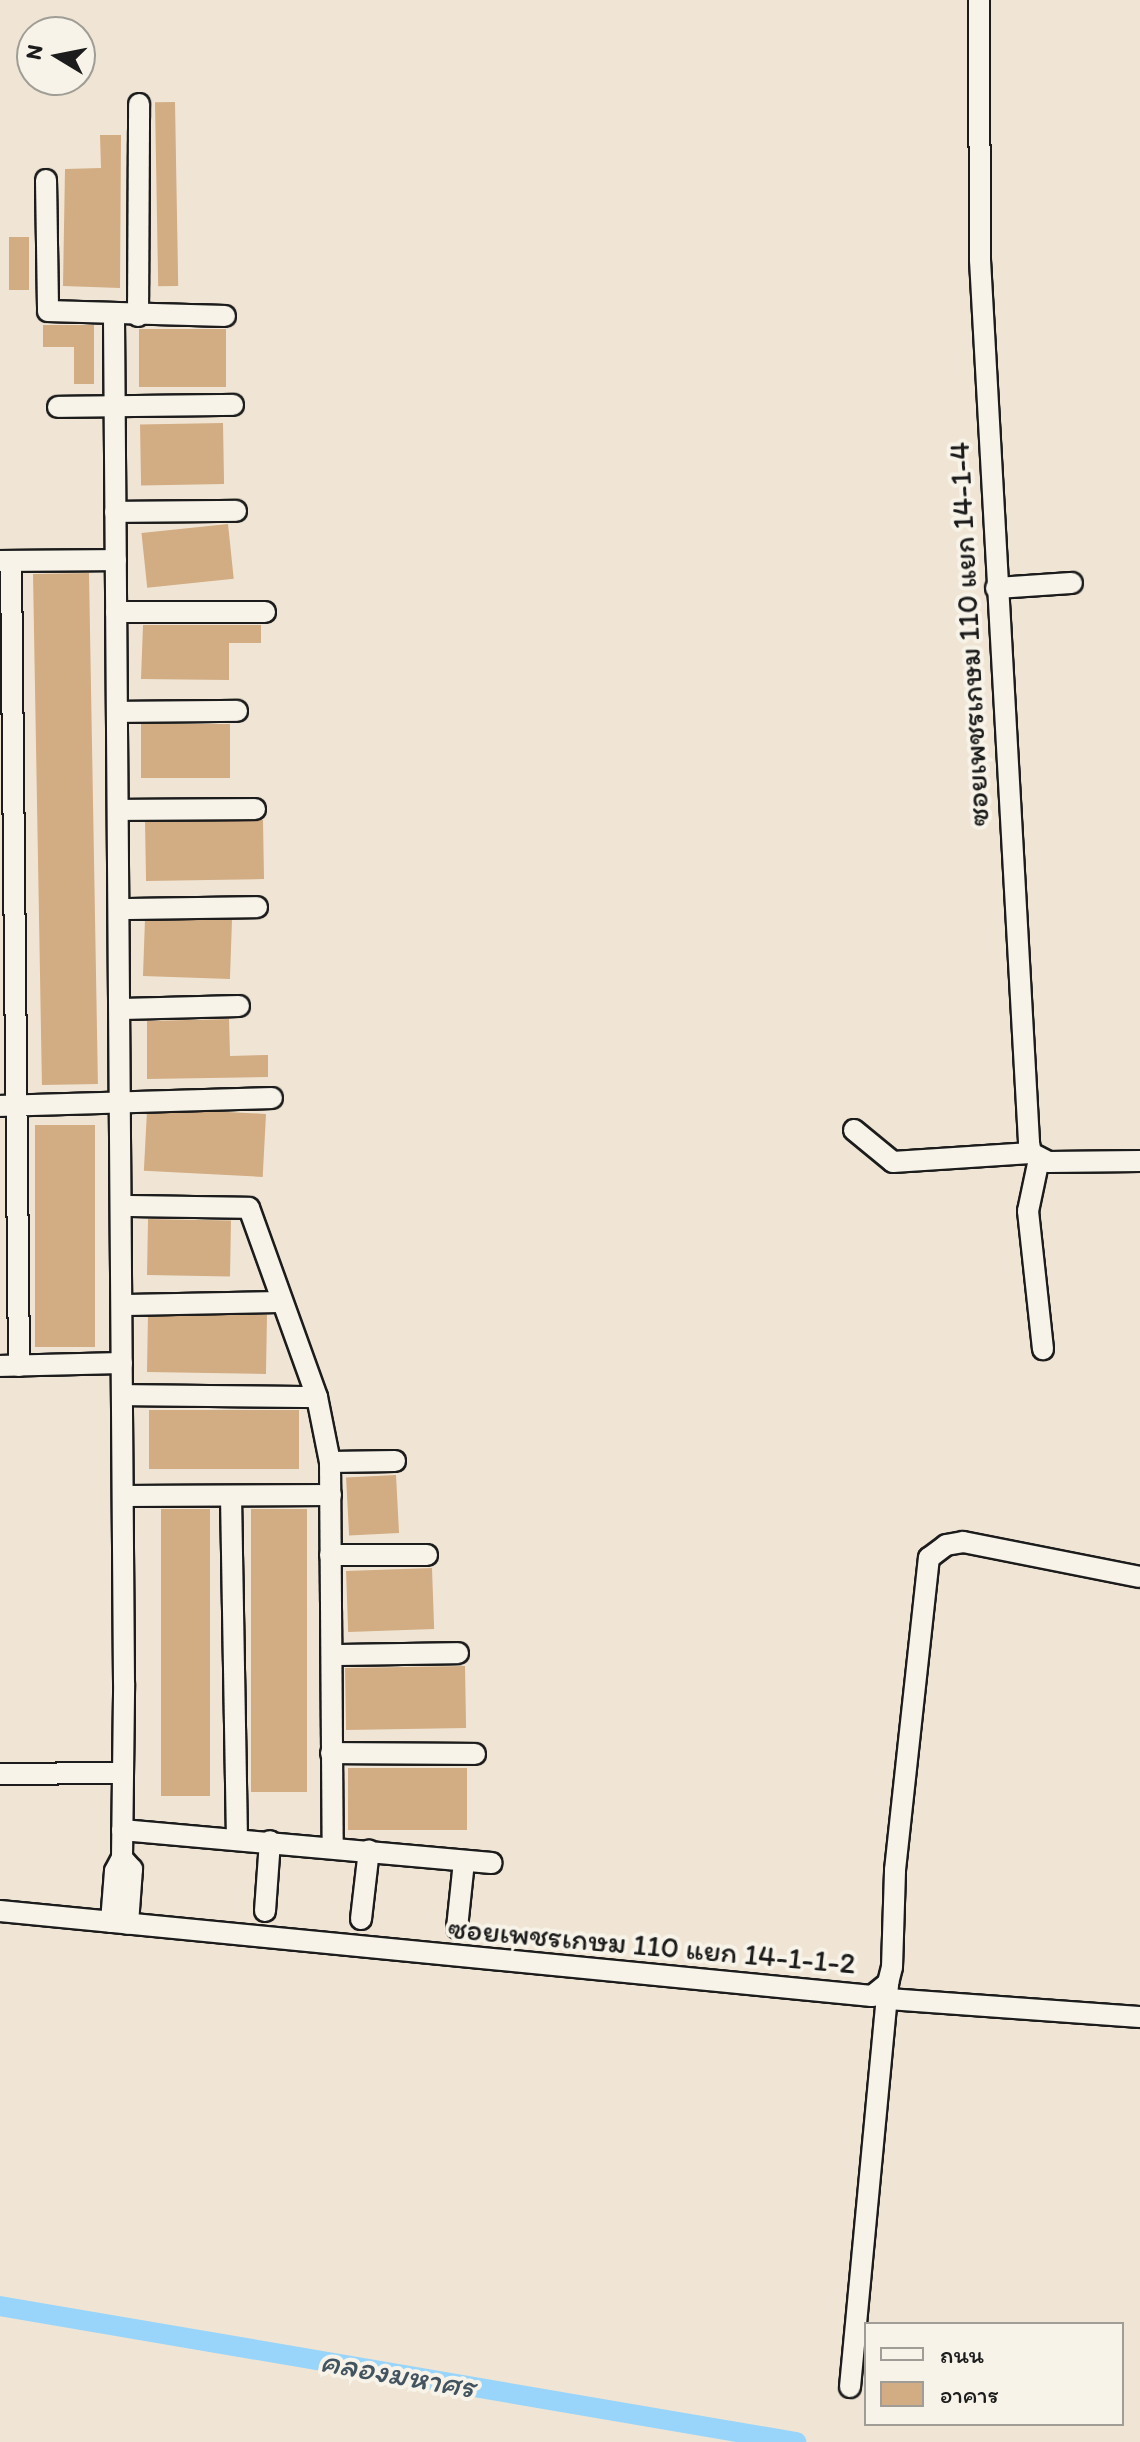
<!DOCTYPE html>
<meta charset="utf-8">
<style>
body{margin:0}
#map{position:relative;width:1140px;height:2442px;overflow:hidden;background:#f0e5d4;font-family:Itim,"Playpen Sans Thai",sans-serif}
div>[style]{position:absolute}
.canal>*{height:20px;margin:-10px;padding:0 10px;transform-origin:10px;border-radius:10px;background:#99d5fa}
.building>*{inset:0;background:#d2ac83;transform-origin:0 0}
.roads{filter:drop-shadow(2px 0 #1c1c1c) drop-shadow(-2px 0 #1c1c1c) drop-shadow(0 2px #1c1c1c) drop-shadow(0 -2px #1c1c1c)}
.minor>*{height:20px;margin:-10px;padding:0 10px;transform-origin:10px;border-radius:10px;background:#f7f3e8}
span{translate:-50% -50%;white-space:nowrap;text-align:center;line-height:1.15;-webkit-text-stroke:8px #f7f3e8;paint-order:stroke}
.street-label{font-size:30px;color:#1c1c1c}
.water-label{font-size:32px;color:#42545f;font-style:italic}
.legend{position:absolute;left:864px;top:2322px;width:260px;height:104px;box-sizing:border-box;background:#f7f3e8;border:2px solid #9f9d96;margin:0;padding:10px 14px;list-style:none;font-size:24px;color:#1c1c1c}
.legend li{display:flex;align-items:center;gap:16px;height:40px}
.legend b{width:40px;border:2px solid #9f9d96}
.north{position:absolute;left:16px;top:16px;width:80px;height:80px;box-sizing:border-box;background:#f7f3e8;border:2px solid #9f9d96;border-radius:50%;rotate:280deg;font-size:22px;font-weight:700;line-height:32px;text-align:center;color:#1c1c1c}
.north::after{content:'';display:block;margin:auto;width:28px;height:36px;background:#1c1c1c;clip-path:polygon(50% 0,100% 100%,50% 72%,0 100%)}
</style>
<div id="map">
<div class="canal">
<i style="left:0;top:2306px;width:808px;rotate:9.7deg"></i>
</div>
<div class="building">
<i style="left:175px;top:102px;width:184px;height:20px;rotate:89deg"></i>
<i style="clip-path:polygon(100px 135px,121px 135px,120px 288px,63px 286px,65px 169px,101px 168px)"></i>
<i style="left:9px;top:237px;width:20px;height:53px"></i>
<i style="clip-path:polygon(43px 325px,94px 325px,94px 384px,74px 384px,74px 347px,43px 347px)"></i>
<i style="left:139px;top:329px;width:87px;height:58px"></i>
<i style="left:223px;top:423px;width:61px;height:83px;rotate:89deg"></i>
<i style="left:228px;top:524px;width:55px;height:87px;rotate:84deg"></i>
<i style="left:89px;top:573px;width:511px;height:56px;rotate:89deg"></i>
<i style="clip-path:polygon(143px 625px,261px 625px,261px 643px,229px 643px,229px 680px,141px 679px)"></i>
<i style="left:230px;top:724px;width:54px;height:89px;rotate:90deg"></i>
<i style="left:263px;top:820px;width:59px;height:118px;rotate:89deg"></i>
<i style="left:232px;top:920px;width:59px;height:87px;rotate:92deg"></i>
<i style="clip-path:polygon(229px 1019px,230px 1056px,268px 1055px,268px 1077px,147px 1079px,147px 1021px)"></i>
<i style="left:266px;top:1114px;width:63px;height:119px;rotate:93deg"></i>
<i style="left:95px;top:1125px;width:222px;height:60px;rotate:90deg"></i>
<i style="left:148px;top:1219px;width:83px;height:56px;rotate:1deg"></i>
<i style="left:267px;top:1315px;width:59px;height:119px;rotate:91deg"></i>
<i style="left:299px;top:1410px;width:59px;height:150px;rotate:90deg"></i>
<i style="left:396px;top:1475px;width:58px;height:50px;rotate:87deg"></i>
<i style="left:210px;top:1509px;width:287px;height:49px;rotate:90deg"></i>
<i style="left:251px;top:1509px;width:56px;height:283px"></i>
<i style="left:432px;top:1568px;width:61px;height:86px;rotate:88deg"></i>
<i style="left:465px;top:1666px;width:62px;height:120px;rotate:89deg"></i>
<i style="left:348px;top:1768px;width:119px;height:62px"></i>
</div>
<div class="roads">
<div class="minor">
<i style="left:979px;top:0;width:260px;rotate:89.8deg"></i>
<i style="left:980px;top:260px;width:884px;rotate:86.82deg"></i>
<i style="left:1029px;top:1143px;width:10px;rotate:79deg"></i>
<i style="left:1031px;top:1153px;width:20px;rotate:27deg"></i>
<i style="left:1049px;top:1162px;width:91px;rotate:-0.6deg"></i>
<i style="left:46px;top:180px;width:131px;rotate:89.1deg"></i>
<i style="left:48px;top:311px;width:177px;rotate:1.6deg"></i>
<i style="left:138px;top:316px;width:212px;rotate:-89.7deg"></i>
<i style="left:58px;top:407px;width:175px;rotate:-0.7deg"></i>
<i style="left:115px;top:512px;width:121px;rotate:-0.5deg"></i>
<i style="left:0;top:561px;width:116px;rotate:-0.5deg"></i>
<i style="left:11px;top:561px;width:805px;rotate:89.43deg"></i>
<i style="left:996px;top:588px;width:76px;rotate:-3.8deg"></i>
<i style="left:116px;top:612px;width:149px"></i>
<i style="left:118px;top:712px;width:119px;rotate:-0.5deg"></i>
<i style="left:119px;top:810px;width:136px;rotate:-0.4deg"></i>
<i style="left:121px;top:909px;width:136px;rotate:-0.8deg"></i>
<i style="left:122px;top:1009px;width:117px;rotate:-1.5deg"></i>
<i style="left:0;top:1106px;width:272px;rotate:-1.7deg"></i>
<i style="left:854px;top:1130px;width:50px;rotate:39.4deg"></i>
<i style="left:893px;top:1162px;width:138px;rotate:-3.7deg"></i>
<i style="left:1039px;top:1159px;width:53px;rotate:101.9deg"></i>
<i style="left:1028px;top:1211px;width:139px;rotate:83.8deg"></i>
<i style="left:124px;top:1206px;width:125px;rotate:0.9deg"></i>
<i style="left:249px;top:1208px;width:201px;rotate:70.2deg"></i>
<i style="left:317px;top:1397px;width:66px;rotate:78.7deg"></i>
<i style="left:330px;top:1462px;width:384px;rotate:89.6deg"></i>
<i style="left:124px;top:1305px;width:158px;rotate:-1.1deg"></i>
<i style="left:0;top:1366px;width:122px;rotate:-1.4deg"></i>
<i style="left:124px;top:1395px;width:193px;rotate:0.6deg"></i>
<i style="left:330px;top:1462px;width:65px;rotate:-0.9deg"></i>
<i style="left:124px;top:1496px;width:207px;rotate:-0.3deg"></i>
<i style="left:231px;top:1496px;width:342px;rotate:89deg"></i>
<i style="left:330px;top:1555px;width:97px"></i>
<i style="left:333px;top:1655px;width:125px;rotate:-0.9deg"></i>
<i style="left:331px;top:1753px;width:144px;rotate:0.4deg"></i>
<i style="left:0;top:1774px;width:123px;rotate:-0.5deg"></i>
<i style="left:122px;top:1830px;width:371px;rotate:5.1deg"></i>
<i style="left:122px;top:1858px;width:15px;rotate:48deg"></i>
<i style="left:132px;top:1869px;width:55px;rotate:94.2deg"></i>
<i style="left:0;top:1911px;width:876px;rotate:5.57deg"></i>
<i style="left:872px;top:1996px;width:21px;rotate:-39deg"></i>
<i style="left:888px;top:1983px;width:16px;rotate:-76deg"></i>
<i style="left:892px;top:1967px;width:97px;rotate:-88.2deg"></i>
<i style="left:895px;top:1870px;width:314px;rotate:-83.8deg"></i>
<i style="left:929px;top:1558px;width:21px;rotate:-37deg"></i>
<i style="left:946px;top:1545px;width:17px;rotate:-10deg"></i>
<i style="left:963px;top:1542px;width:180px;rotate:11.2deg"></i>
<i style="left:265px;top:1911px;width:70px;rotate:-85.9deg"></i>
<i style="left:361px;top:1919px;width:69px;rotate:-83.4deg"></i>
<i style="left:111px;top:1922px;width:51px;rotate:-85.5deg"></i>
<i style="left:115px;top:1871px;width:15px;rotate:-62deg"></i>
<i style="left:122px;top:1858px;width:175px;rotate:-89.3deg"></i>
<i style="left:124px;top:1683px;width:1367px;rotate:-90.42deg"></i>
<i style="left:457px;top:1928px;width:67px;rotate:-84deg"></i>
<i style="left:888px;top:1999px;width:253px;rotate:4.1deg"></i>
<i style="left:850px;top:2387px;width:406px;rotate:-84.6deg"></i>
</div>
</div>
<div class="street-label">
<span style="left:969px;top:634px;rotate:-93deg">ซอยเพชรเกษม 110 แยก 14-1-4</span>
<span style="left:652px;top:1946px;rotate:5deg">ซอยเพชรเกษม 110 แยก 14-1-1-2</span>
</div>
<div class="water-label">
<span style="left:398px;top:2374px;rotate:10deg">คลองมหาศร</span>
</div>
<ul class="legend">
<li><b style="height:10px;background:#f7f3e8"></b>ถนน</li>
<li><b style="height:22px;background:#d2ac83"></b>อาคาร</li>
</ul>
<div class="north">N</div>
</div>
